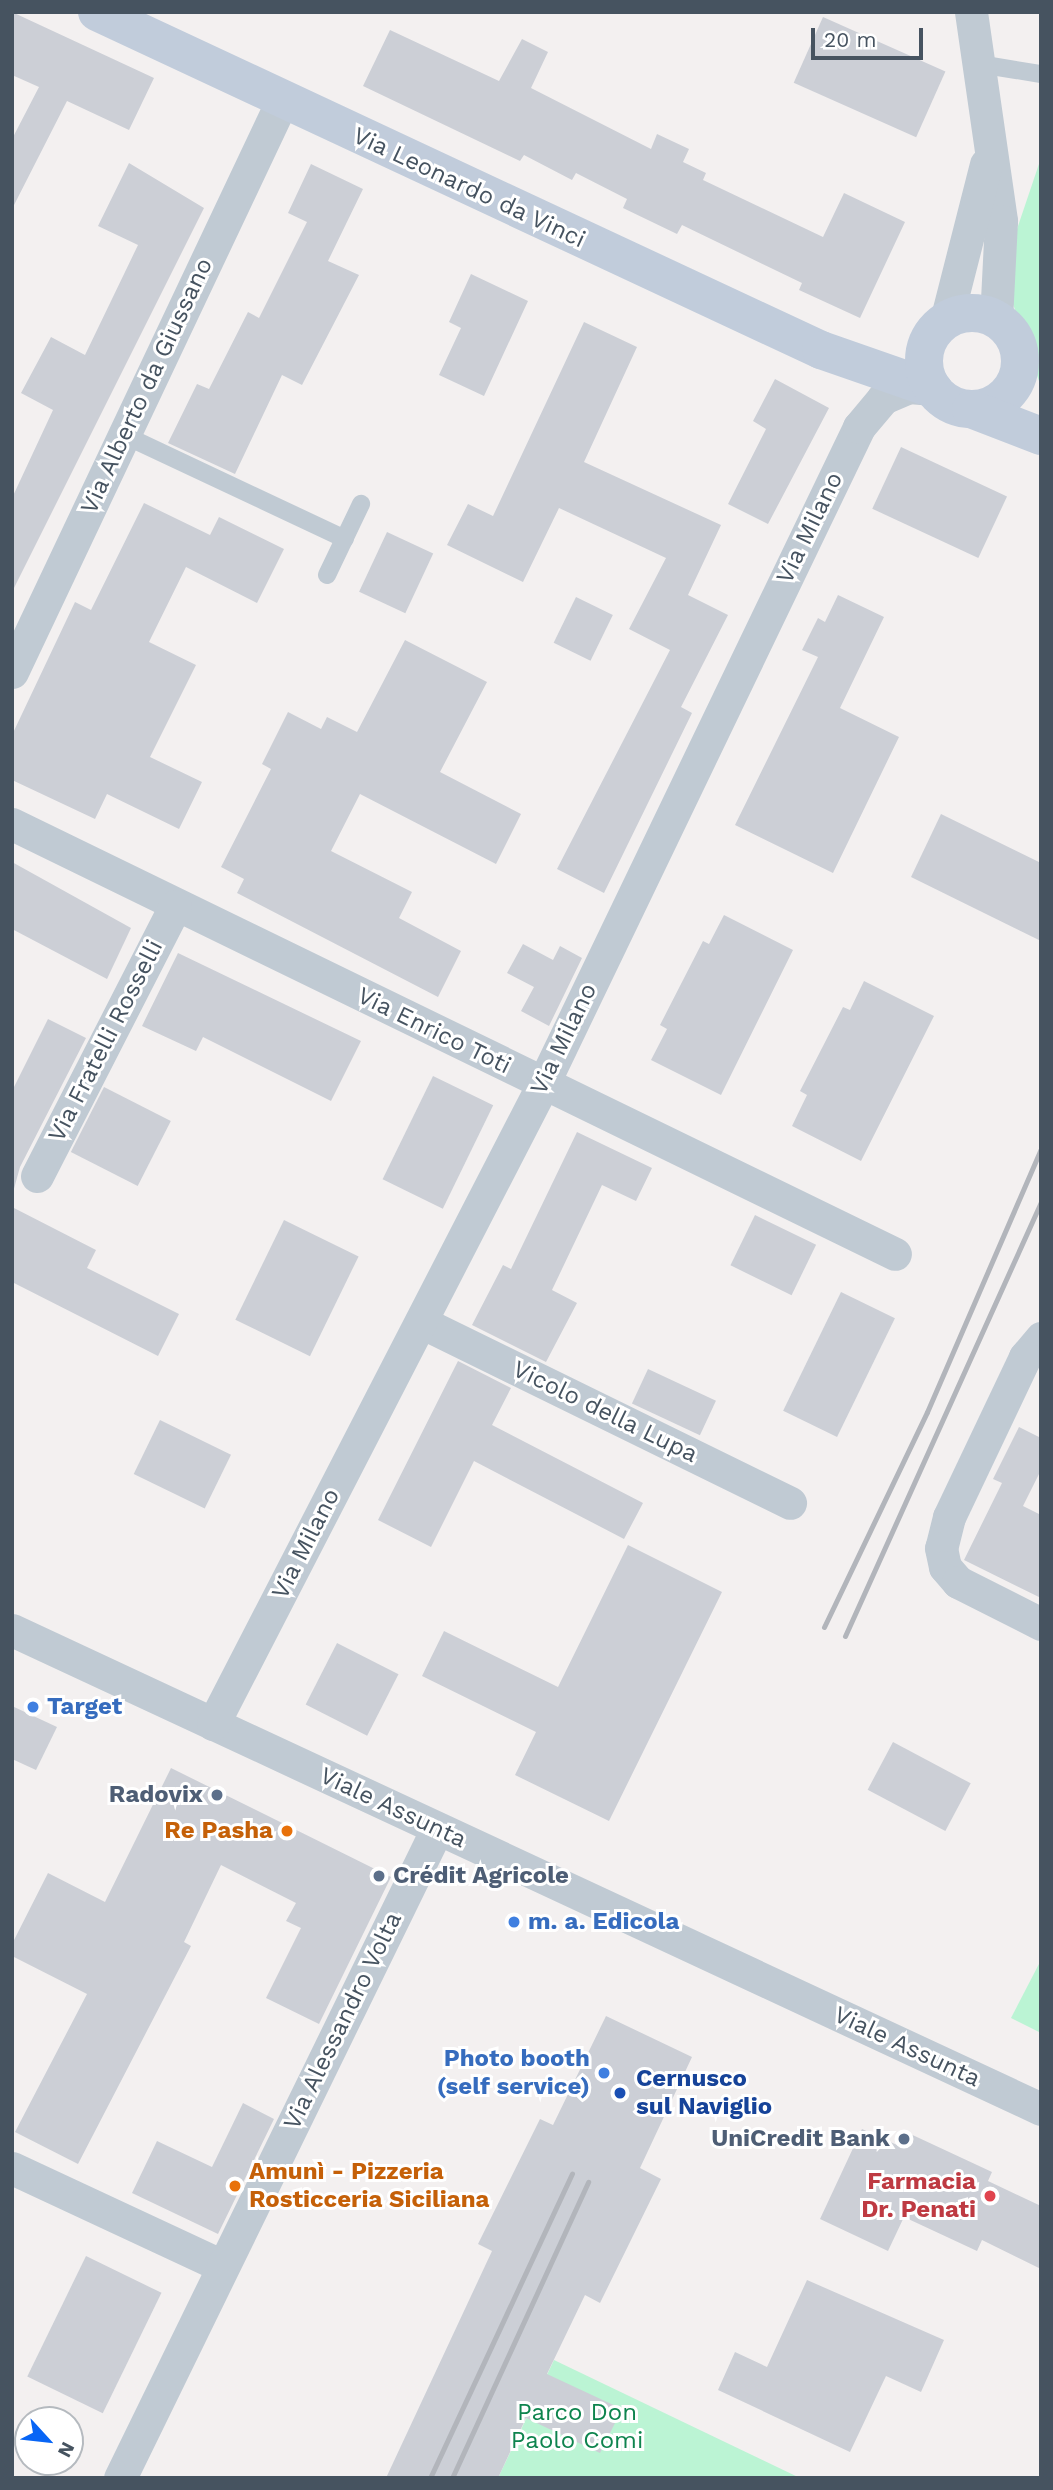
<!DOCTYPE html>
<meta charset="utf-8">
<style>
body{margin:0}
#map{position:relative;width:1053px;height:2490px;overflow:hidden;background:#f3f0f0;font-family:"Work Sans",sans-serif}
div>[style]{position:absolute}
.green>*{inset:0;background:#bbf4d4}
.building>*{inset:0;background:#cccfd6;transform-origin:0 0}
.lane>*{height:18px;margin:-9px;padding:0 9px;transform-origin:9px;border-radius:9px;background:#c0cad3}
.street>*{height:33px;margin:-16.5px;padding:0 16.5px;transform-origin:16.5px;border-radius:16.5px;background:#c0cad3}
.secondary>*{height:38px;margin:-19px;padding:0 19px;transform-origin:19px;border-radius:19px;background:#c1ccdb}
.secondary>.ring{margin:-19px;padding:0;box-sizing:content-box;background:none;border:38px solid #c1ccdb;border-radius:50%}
.rail>*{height:5px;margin:-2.5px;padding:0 2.5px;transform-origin:2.5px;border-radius:2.5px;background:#b2b5bb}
.dots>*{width:19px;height:19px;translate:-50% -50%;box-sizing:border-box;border:4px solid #fff;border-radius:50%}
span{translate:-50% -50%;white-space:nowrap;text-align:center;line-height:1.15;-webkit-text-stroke:6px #fff;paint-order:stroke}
.street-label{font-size:24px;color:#465360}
.shop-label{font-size:24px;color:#366cbe;font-weight:700}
.left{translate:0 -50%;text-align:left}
.right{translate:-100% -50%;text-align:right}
.service-label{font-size:24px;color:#4e5e75;font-weight:700}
.food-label{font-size:24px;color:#c56008;font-weight:700}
.transit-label{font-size:24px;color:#164399;font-weight:700}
.health-label{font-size:24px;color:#be3a42;font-weight:700}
.park-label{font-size:24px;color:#0e844e}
.frame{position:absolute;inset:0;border:14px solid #465360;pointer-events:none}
.north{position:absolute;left:14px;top:2406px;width:70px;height:70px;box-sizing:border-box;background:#fff;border:2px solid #b5babf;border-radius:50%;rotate:117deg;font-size:19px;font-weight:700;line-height:28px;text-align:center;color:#465360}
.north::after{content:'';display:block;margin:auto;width:24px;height:32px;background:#0865f5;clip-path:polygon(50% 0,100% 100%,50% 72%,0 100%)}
.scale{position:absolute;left:811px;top:28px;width:112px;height:32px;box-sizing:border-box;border:4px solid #465360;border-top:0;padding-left:9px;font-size:21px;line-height:24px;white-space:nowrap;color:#465360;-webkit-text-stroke:5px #fff;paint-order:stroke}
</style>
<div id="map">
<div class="green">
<i style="clip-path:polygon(1041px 158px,1041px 387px,1011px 298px,1015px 235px)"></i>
<i style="clip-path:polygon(1041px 1960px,1041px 2033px,1011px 2018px)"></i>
<i style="clip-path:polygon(554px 2360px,800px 2478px,498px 2478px)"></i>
</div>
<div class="building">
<i style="clip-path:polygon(12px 12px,154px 78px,129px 130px,67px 101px,12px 209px,12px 139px,39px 87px,12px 75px)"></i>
<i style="left:823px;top:17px;width:134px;height:72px;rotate:24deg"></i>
<i style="clip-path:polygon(390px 30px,499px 81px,522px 39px,548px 52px,531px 88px,651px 149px,657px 134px,689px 149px,683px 162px,706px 173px,703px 180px,823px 237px,844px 193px,905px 222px,860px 318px,799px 290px,802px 283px,682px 225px,677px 234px,623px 208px,627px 199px,576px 173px,572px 180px,524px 155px,520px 161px,363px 86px)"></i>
<i style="clip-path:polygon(129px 163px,204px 208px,12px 592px,12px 498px,53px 410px,21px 393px,51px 337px,85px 355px,138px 245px,98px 226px)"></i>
<i style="clip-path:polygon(311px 164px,363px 189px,328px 261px,359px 275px,302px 385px,282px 375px,235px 474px,168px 443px,197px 384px,209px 389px,248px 312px,259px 318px,307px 222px,288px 213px)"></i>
<i style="clip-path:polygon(471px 274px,528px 301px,484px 396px,439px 375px,461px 328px,449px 322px)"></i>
<i style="clip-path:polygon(584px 322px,637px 347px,584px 462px,721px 525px,688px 595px,728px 615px,681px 707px,692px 713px,604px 893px,557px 869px,670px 650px,629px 629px,666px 558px,559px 508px,523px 582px,447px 545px,468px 504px,493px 516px)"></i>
<i style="clip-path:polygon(775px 379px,829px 408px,768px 524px,728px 504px,766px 429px,753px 421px)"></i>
<i style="left:901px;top:447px;width:117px;height:68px;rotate:25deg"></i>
<i style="clip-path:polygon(144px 503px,210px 535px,219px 517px,284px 549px,257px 603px,186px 567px,149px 642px,196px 665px,150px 757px,202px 782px,179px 829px,107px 794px,95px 819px,12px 780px,12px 735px,75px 602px,91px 610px)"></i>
<i style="left:387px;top:532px;width:51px;height:66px;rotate:25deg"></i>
<i style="clip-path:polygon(838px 595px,884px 617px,840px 708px,899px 737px,833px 873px,735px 825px,818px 657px,802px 650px,818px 618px,825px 622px)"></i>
<i style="left:576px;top:597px;width:41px;height:51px;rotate:26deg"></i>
<i style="clip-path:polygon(405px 640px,487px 682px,440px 772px,521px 814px,496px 864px,360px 794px,331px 851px,412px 892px,399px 918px,461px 951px,438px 997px,237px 893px,244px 879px,221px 867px,271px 769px,262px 764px,288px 712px,321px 729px,327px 717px,357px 732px)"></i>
<i style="clip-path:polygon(941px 814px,1041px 863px,1041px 941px,911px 877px)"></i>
<i style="clip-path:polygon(12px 862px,131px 928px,107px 979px,12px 929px)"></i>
<i style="clip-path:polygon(724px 915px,793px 950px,721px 1095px,651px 1060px,667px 1029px,660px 1025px,703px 941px,709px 944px)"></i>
<i style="clip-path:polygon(523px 944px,553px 960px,560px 946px,582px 958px,549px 1026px,521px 1011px,534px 987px,507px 973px)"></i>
<i style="clip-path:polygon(178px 953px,361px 1041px,331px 1101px,203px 1037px,196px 1051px,142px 1026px)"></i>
<i style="clip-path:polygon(864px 981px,934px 1016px,861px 1161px,792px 1126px,807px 1095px,800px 1091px,843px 1007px,850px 1010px)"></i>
<i style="clip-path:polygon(48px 1019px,86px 1038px,20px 1167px,12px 1196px,12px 1091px)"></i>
<i style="left:433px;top:1076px;width:67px;height:115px;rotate:26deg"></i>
<i style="left:104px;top:1087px;width:75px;height:73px;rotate:27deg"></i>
<i style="clip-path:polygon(577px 1132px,652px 1168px,636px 1201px,602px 1185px,552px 1290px,577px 1303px,546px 1362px,472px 1325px,503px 1265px,511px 1269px)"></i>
<i style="clip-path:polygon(12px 1207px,96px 1250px,87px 1268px,179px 1314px,158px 1356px,12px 1282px)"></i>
<i style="left:755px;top:1215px;width:68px;height:56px;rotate:26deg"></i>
<i style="left:284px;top:1220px;width:83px;height:111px;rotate:26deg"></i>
<i style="left:841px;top:1292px;width:60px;height:132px;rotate:26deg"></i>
<i style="clip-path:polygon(458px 1361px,511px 1388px,492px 1425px,643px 1503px,624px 1539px,474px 1461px,431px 1547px,378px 1520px)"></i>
<i style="left:648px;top:1369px;width:75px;height:38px;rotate:25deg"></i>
<i style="left:160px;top:1420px;width:79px;height:60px;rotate:26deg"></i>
<i style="clip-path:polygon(1019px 1427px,1041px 1438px,1041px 1470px,1023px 1506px,1041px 1515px,1041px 1598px,964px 1560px,1002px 1483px,993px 1479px)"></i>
<i style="clip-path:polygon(628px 1545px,722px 1592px,609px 1821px,515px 1775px,536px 1732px,422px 1676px,444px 1631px,558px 1687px)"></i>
<i style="left:337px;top:1643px;width:69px;height:69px;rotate:27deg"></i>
<i style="clip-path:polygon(12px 1706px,57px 1727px,36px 1770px,12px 1759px)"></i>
<i style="left:893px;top:1742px;width:88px;height:54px;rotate:28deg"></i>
<i style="clip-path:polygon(171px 1768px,391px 1877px,319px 2024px,266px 1998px,301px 1928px,286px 1921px,296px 1903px,221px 1865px,184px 1942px,191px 1946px,78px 2164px,15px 2132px,87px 1994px,12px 1956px,12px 1944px,48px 1873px,105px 1902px)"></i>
<i style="clip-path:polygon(606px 2016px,692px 2057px,640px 2168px,661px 2179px,600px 2303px,585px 2295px,547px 2374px,622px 2409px,600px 2453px,526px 2418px,498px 2478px,386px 2478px,492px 2251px,478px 2244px,540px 2119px,553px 2125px)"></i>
<i style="clip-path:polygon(243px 2103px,274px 2119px,218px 2234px,132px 2193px,157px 2141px,212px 2167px)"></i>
<i style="clip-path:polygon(862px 2129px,897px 2145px,904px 2131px,992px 2172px,988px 2181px,1041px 2206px,1041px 2269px,982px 2240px,977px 2251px,904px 2217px,888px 2251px,820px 2219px)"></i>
<i style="left:86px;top:2256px;width:84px;height:134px;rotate:26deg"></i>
<i style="clip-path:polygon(807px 2280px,944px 2340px,921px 2392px,886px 2376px,850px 2452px,718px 2390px,735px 2352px,767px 2367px)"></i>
</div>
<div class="lane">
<i style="left:979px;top:64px;width:63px;rotate:9.2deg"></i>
<i style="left:124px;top:435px;width:244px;rotate:25.2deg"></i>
<i style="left:327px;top:575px;width:79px;rotate:-64.4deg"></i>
</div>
<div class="street">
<i style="left:971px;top:12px;width:211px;rotate:81.8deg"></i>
<i style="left:1001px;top:221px;width:99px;rotate:92.9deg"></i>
<i style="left:946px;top:321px;width:162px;rotate:-75.7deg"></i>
<i style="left:12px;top:672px;width:632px;rotate:-64.69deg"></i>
<i style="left:12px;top:824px;width:982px;rotate:25.96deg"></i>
<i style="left:37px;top:1176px;width:303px;rotate:-62.9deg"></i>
<i style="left:421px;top:1322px;width:411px;rotate:26.1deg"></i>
<i style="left:1041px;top:1338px;width:25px;rotate:130deg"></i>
<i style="left:1025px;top:1357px;width:177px;rotate:115.4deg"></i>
<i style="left:949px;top:1517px;width:32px;rotate:104deg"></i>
<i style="left:941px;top:1548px;width:19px;rotate:78deg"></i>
<i style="left:945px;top:1567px;width:20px;rotate:49deg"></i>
<i style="left:958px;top:1582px;width:93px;rotate:26.8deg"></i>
<i style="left:12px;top:1630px;width:1135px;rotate:24.96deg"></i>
<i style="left:213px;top:1724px;width:720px;rotate:-62.72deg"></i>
<i style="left:543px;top:1084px;width:729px;rotate:-64.31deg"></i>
<i style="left:859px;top:427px;width:38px;rotate:-50deg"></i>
<i style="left:883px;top:398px;width:28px;rotate:-23deg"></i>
<i style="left:909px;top:387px;width:24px;rotate:5deg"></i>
<i style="left:12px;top:2168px;width:232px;rotate:25deg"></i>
<i style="left:120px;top:2478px;width:722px;rotate:-63.97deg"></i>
</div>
<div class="secondary">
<i style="left:97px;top:12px;width:799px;rotate:25.03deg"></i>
<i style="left:821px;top:350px;width:119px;rotate:19.2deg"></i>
<i class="ring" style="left:924px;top:313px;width:58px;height:58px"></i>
<i style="left:971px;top:409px;width:75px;rotate:21.1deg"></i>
</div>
<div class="rail">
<i style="left:824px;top:1627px;width:238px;rotate:-64.4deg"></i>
<i style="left:927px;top:1412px;width:288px;rotate:-66.6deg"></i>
<i style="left:845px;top:1636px;width:477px;rotate:-65.7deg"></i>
<i style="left:430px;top:2478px;width:336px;rotate:-65deg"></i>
<i style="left:452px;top:2478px;width:326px;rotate:-65.3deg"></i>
</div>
<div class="dots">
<i style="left:33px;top:1707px;background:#3f7fe0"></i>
<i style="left:217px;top:1795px;background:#5c6f8a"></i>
<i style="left:287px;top:1831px;background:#e8710a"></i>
<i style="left:379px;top:1876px;background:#5c6f8a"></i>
<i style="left:514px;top:1922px;background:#3f7fe0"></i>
<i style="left:604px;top:2073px;background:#3f7fe0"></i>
<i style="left:620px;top:2093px;background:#1a4fb4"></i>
<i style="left:904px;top:2139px;background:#5c6f8a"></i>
<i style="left:235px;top:2186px;background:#e8710a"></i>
<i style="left:990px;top:2196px;background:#e0444e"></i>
</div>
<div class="street-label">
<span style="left:469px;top:188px;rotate:25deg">Via Leonardo da Vinci</span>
<span style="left:147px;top:386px;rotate:-65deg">Via Alberto da Giussano</span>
<span style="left:810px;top:528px;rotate:-64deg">Via Milano</span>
<span style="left:434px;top:1031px;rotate:26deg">Via Enrico Toti</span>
<span style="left:564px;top:1039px;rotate:-64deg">Via Milano</span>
<span style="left:106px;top:1041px;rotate:-63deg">Via Fratelli Rosselli</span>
<span style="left:605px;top:1412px;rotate:26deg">Vicolo della Lupa</span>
<span style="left:306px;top:1544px;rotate:-63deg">Via Milano</span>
<span style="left:393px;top:1808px;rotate:25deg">Viale Assunta</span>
<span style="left:343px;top:2021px;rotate:-64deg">Via Alessandro Volta</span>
<span style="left:907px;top:2047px;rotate:25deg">Viale Assunta</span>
</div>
<div class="shop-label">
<span class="left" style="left:47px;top:1707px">Target</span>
<span class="left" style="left:528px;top:1922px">m. a. Edicola</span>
<span class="right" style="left:590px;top:2073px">Photo booth<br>(self service)</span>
</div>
<div class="service-label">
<span class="right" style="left:203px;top:1795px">Radovix</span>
<span class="left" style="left:393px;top:1876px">Crédit Agricole</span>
<span class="right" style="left:890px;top:2139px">UniCredit Bank</span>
</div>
<div class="food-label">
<span class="right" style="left:273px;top:1831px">Re Pasha</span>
<span class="left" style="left:249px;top:2186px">Amunì - Pizzeria<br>Rosticceria Siciliana</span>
</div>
<div class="transit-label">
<span class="left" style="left:636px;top:2093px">Cernusco<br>sul Naviglio</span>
</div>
<div class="health-label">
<span class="right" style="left:976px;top:2196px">Farmacia<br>Dr. Penati</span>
</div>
<div class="park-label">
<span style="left:577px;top:2427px">Parco Don<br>Paolo Comi</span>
</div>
<div class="frame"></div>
<div class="north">N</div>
<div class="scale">20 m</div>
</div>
